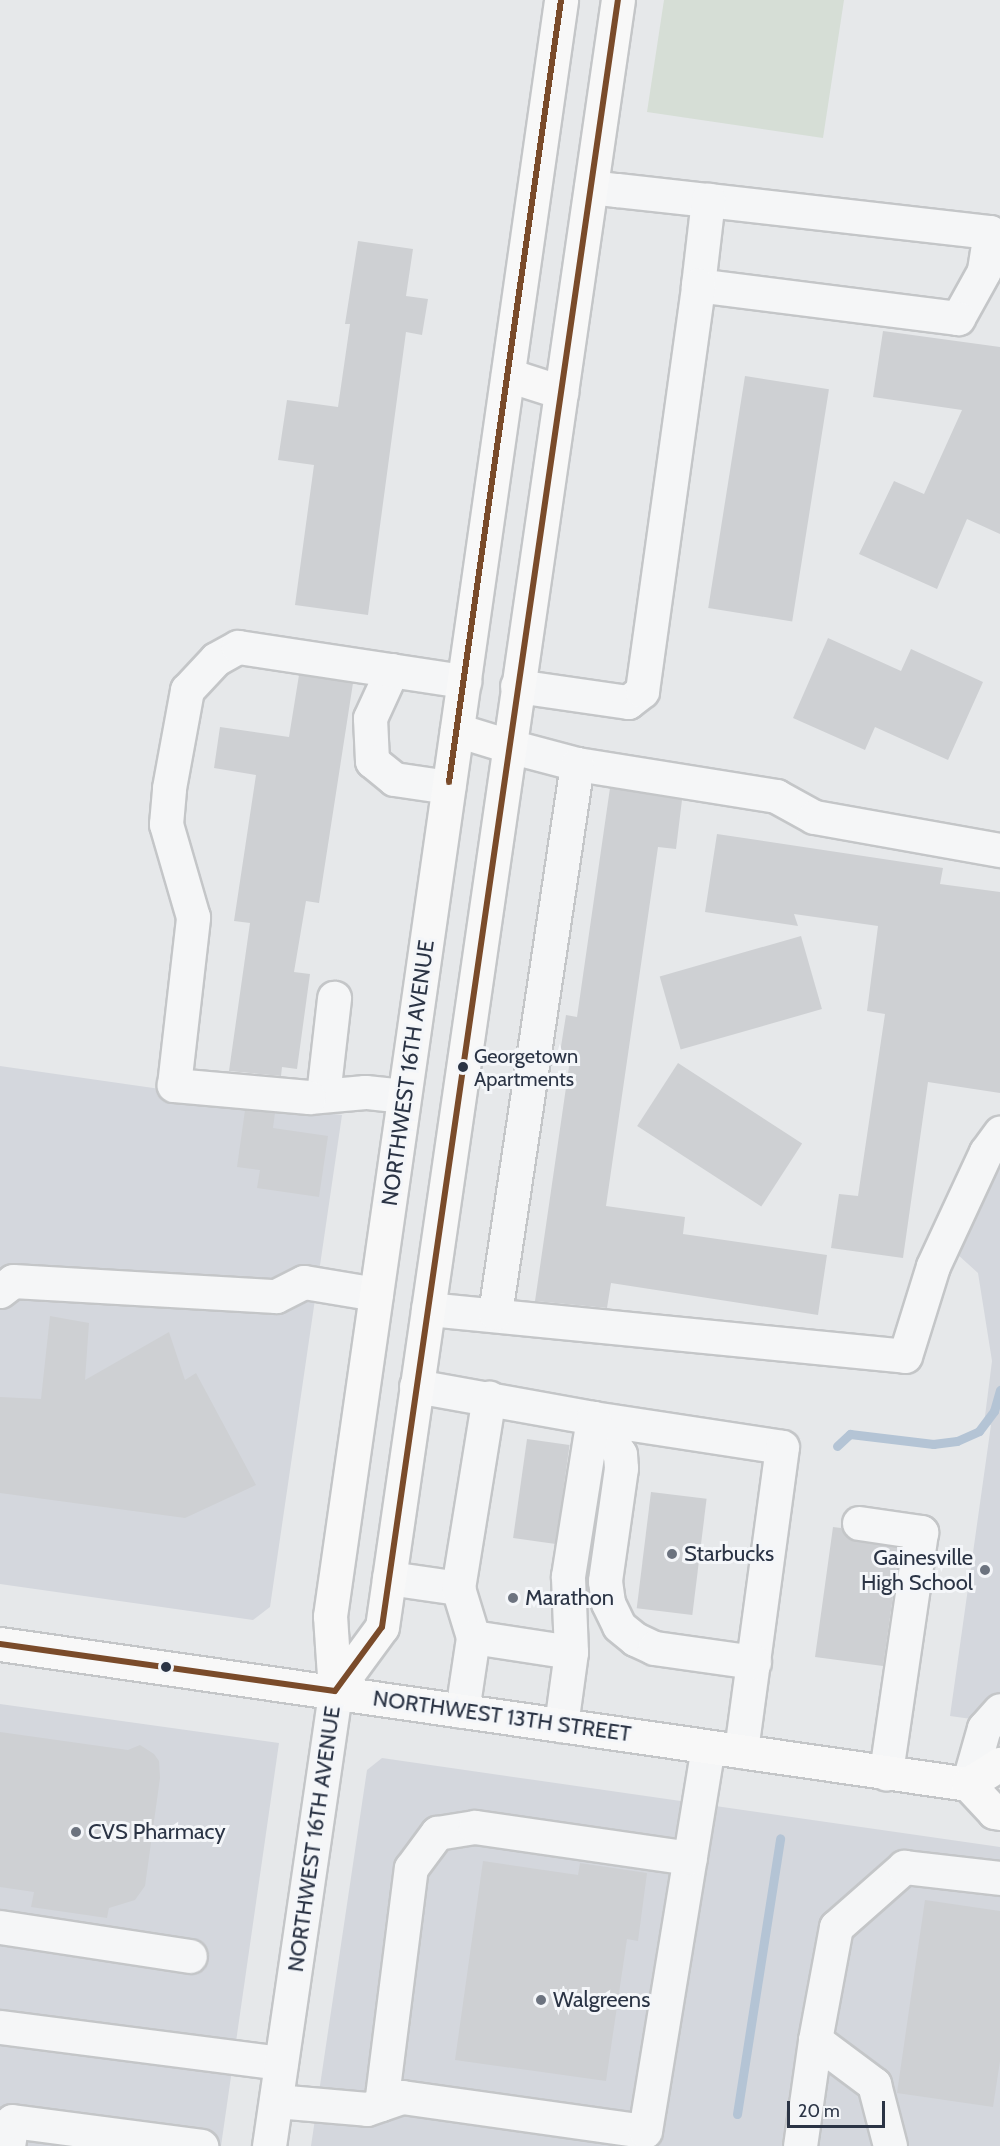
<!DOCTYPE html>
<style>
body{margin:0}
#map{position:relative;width:1000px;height:2146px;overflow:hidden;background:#e6e8ea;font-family:Cabin,sans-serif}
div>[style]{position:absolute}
.built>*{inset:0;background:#d4d7dd}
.green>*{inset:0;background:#d6ded6}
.stream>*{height:9px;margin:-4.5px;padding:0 4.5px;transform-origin:4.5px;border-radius:4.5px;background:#b4c4d5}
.building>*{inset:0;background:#ced0d3;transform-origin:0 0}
.roads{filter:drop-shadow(2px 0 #c4c6c8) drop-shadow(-2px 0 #c4c6c8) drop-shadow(0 2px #c4c6c8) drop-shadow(0 -2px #c4c6c8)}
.minor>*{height:33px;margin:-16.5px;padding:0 16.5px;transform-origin:16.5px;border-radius:16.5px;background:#f5f6f7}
.major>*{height:33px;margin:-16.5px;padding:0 16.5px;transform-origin:16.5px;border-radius:16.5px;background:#f8f8f8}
.bus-1>*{height:6px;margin:-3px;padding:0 3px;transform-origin:3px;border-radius:3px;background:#7a4b2a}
.dots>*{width:16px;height:16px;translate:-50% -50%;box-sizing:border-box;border:3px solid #f4f6f9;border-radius:50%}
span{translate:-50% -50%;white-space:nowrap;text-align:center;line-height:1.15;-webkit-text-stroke:6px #f4f6f9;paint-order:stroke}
.bus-label{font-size:20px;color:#2b3445}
.left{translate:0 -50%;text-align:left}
.street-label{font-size:22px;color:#2b3445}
.poi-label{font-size:22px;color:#2b3445}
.right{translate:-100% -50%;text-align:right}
.scale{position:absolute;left:787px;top:2101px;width:98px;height:27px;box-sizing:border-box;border:3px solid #2b3445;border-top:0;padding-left:8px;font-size:18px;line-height:21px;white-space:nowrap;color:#2b3445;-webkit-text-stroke:4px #f4f6f9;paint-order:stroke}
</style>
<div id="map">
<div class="built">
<i style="clip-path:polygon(0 1066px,342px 1115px,270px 1607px,253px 1620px,0 1584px)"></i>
<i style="clip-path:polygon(1000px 1165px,1000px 1723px,950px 1716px,991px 1425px,984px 1424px,992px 1361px,978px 1273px,957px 1254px)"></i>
<i style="clip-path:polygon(0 1704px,279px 1743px,221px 2146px,0 2146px)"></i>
<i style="clip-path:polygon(382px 1758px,1000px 1847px,1000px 2146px,311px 2146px,367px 1770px)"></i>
</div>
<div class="green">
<i style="clip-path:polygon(664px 0,844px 0,823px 138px,647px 112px)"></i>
</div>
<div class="stream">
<i style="left:837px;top:1446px;width:18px;rotate:-43deg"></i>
<i style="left:850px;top:1434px;width:84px;rotate:6.9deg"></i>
<i style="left:933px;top:1444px;width:24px;rotate:-7deg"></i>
<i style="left:957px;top:1441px;width:24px;rotate:-24deg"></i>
<i style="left:979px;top:1431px;width:25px;rotate:-53deg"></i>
<i style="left:994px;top:1411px;width:22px;rotate:-74deg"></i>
<i style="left:737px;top:2114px;width:279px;rotate:-81.1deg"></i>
</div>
<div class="building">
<i style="clip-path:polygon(358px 241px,413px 249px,406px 296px,428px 299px,422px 335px,406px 332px,368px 615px,295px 605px,314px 465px,278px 460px,287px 400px,338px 407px,350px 324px,345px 324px)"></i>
<i style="clip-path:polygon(883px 331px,1000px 347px,1000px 534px,967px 519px,937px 589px,859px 554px,894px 481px,924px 494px,962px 410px,873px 397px)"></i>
<i style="left:745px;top:376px;width:85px;height:235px;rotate:9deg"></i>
<i style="clip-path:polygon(828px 638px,901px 671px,911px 649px,983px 682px,948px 760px,875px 727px,865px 750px,793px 718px)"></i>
<i style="clip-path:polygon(299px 675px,353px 683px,319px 903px,306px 901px,294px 972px,310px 974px,297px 1069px,282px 1067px,281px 1076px,229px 1071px,250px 923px,234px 921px,256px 775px,214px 768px,220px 727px,289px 737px)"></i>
<i style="clip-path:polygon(610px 788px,682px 800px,676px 849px,658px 847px,606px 1206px,685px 1217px,683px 1234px,827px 1255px,818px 1315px,611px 1283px,607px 1308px,535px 1301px,570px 1060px,559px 1059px,566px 1015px,577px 1017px)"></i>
<i style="clip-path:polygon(717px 834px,943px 868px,940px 884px,1000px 892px,1000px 1093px,928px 1082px,903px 1258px,831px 1248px,839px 1194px,858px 1196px,885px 1014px,867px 1011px,878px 926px,794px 914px,798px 926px,705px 912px)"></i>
<i style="left:801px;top:936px;width:76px;height:147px;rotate:74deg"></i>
<i style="left:678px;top:1063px;width:148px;height:75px;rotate:33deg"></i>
<i style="clip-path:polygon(245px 1110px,275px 1113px,273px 1128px,328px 1136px,319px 1197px,257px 1188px,260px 1170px,237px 1167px)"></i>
<i style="clip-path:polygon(50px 1316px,89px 1323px,85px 1380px,169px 1332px,185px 1380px,196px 1373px,256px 1485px,185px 1518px,0 1493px,0 1397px,41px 1399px)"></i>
<i style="left:527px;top:1439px;width:43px;height:100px;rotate:8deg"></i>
<i style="left:651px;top:1492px;width:56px;height:117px;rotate:7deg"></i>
<i style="clip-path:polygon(833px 1527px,841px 1528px,847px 1537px,856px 1541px,900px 1548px,883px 1666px,815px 1657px)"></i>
<i style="clip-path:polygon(0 1732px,128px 1750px,140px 1745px,154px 1754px,159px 1761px,160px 1778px,145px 1886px,135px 1900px,109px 1908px,107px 1918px,31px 1907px,34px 1892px,0 1887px)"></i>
<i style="clip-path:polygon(483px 1861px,578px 1875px,580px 1863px,647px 1873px,638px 1941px,627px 1939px,606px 2081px,455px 2060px)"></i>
<i style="clip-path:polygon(925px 1900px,1000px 1911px,1000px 2061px,993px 2107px,897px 2093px)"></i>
</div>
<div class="roads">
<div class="minor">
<i style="left:591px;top:187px;width:26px;rotate:7deg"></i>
<i style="left:617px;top:190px;width:92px;rotate:6.3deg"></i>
<i style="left:708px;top:200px;width:284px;rotate:6.5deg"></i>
<i style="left:990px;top:232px;width:39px;rotate:99deg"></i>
<i style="left:984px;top:271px;width:54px;rotate:119deg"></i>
<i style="left:958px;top:318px;width:262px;rotate:-172.8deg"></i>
<i style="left:698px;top:285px;width:86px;rotate:-83.3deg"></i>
<i style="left:392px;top:670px;width:53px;rotate:114.6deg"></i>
<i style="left:370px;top:718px;width:43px;rotate:87.3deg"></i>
<i style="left:372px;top:761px;width:28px;rotate:39deg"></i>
<i style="left:394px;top:779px;width:55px;rotate:8.4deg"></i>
<i style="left:517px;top:686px;width:112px;rotate:8.2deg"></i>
<i style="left:628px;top:702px;width:18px;rotate:-38deg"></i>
<i style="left:642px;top:691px;width:410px;rotate:-82.1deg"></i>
<i style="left:509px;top:746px;width:70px;rotate:14.8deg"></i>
<i style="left:577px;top:764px;width:202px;rotate:9.1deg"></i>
<i style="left:776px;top:796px;width:43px;rotate:28.9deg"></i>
<i style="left:814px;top:817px;width:189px;rotate:10.1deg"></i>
<i style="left:323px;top:1095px;width:98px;rotate:-83.5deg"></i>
<i style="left:404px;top:1096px;width:39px;rotate:-174deg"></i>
<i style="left:365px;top:1092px;width:56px;rotate:174.9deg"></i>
<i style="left:309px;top:1097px;width:136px;rotate:-174.9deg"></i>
<i style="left:174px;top:1085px;width:169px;rotate:-83.5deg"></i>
<i style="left:193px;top:917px;width:97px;rotate:-106.2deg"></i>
<i style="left:166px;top:824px;width:36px;rotate:-85deg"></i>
<i style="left:169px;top:788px;width:100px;rotate:-79.6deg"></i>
<i style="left:187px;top:690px;width:42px;rotate:-46.9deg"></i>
<i style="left:216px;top:659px;width:25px;rotate:-29deg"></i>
<i style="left:238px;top:647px;width:229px;rotate:8.6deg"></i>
<i style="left:0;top:1291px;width:16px;rotate:-38deg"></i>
<i style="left:13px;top:1281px;width:263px;rotate:3.3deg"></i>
<i style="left:276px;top:1296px;width:31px;rotate:-27deg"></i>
<i style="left:304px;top:1282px;width:73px;rotate:9.5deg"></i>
<i style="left:428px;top:1309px;width:479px;rotate:5.6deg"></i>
<i style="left:905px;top:1356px;width:94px;rotate:-72.7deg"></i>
<i style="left:933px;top:1266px;width:126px;rotate:-65.1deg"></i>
<i style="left:986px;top:1152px;width:24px;rotate:-54deg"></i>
<i style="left:495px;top:1313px;width:555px;rotate:-81.5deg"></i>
<i style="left:416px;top:1386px;width:180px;rotate:10.2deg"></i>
<i style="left:593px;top:1418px;width:191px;rotate:8.7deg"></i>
<i style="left:782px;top:1447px;width:307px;rotate:97.7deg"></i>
<i style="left:593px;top:1418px;width:11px;rotate:68deg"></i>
<i style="left:597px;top:1428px;width:22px;rotate:43deg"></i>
<i style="left:613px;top:1443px;width:13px;rotate:58deg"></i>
<i style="left:620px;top:1454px;width:14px;rotate:86deg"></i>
<i style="left:621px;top:1468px;width:114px;rotate:98.1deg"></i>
<i style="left:605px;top:1581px;width:22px;rotate:82deg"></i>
<i style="left:608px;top:1603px;width:25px;rotate:64deg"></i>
<i style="left:619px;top:1626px;width:21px;rotate:39deg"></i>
<i style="left:635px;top:1639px;width:21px;rotate:25deg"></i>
<i style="left:654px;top:1648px;width:101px;rotate:8deg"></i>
<i style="left:859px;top:1523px;width:63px;rotate:8.3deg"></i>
<i style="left:921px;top:1532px;width:244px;rotate:98.3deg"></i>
<i style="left:389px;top:1578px;width:70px;rotate:8.2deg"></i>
<i style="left:458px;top:1588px;width:193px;rotate:-80.8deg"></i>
<i style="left:458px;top:1588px;width:51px;rotate:73deg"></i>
<i style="left:473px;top:1637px;width:99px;rotate:8.7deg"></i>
<i style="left:571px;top:1652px;width:74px;rotate:97.8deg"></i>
<i style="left:571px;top:1652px;width:76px;rotate:-92.3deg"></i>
<i style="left:568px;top:1576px;width:160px;rotate:-81deg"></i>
<i style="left:462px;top:1711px;width:75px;rotate:-81.5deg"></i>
<i style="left:968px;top:1784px;width:58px;rotate:-74.1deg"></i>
<i style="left:984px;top:1728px;width:24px;rotate:-48deg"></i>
<i style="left:0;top:1927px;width:192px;rotate:8.7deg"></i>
<i style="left:0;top:2027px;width:283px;rotate:7.3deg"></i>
<i style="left:815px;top:2040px;width:74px;rotate:36.7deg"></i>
<i style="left:874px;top:2084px;width:64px;rotate:75.5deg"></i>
<i style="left:276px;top:2101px;width:91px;rotate:5deg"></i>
<i style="left:367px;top:2109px;width:37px;rotate:-19deg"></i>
<i style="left:402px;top:2097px;width:245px;rotate:8deg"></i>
<i style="left:645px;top:2131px;width:389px;rotate:-80.7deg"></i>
<i style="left:381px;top:2104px;width:238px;rotate:-82.8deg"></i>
<i style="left:411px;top:1868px;width:44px;rotate:-53.4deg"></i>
<i style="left:437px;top:1833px;width:38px;rotate:-9deg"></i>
<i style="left:475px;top:1827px;width:217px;rotate:8.2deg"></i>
<i style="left:8px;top:2146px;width:25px;rotate:-81deg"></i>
<i style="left:12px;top:2121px;width:191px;rotate:7.5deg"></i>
<i style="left:269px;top:2146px;width:460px;rotate:-81.7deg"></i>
<i style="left:800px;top:2146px;width:107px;rotate:-81.9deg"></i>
<i style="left:815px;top:2040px;width:115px;rotate:-79.5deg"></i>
<i style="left:836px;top:1927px;width:91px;rotate:-41.4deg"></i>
<i style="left:904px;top:1867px;width:97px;rotate:6.5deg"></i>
</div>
<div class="major">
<i style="left:508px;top:375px;width:56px;rotate:17.8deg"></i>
<i style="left:457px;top:730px;width:54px;rotate:17.1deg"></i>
<i style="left:0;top:1644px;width:978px;rotate:8.23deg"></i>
<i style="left:968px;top:1784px;width:38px;rotate:47deg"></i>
<i style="left:994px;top:1812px;width:6px;rotate:9deg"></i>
<i style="left:335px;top:1691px;width:79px;rotate:-53.7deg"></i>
<i style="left:382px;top:1627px;width:1644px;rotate:-81.75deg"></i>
<i style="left:335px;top:1691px;width:75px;rotate:-93.8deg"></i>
<i style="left:330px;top:1616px;width:1632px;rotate:-81.86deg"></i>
<i style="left:968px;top:1784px;width:38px;rotate:-32deg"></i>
</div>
</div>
<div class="bus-1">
<i style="left:449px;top:782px;width:790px;rotate:-81.85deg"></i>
<i style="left:0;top:1644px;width:338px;rotate:8deg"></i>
<i style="left:335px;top:1691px;width:79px;rotate:-53.7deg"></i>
<i style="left:382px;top:1627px;width:1644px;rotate:-81.75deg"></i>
</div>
<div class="dots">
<i style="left:463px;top:1067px;background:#2b3445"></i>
<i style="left:672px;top:1554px;background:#6c737f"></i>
<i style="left:985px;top:1570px;background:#6c737f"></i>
<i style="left:513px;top:1598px;background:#6c737f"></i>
<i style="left:166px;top:1667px;background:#2b3445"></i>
<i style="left:76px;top:1832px;background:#6c737f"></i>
<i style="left:541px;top:2000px;background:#6c737f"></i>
</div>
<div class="bus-label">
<span class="left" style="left:474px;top:1068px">Georgetown<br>Apartments</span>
</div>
<div class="street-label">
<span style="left:408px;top:1073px;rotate:-82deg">NORTHWEST 16TH AVENUE</span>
<span style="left:502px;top:1716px;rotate:8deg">NORTHWEST 13TH STREET</span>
<span style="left:314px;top:1839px;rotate:-82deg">NORTHWEST 16TH AVENUE</span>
</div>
<div class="poi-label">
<span class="left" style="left:684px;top:1554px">Starbucks</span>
<span class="right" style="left:973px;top:1570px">Gainesville<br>High School</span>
<span class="left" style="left:525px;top:1598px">Marathon</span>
<span class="left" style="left:88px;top:1832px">CVS Pharmacy</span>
<span class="left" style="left:553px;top:2000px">Walgreens</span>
</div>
<div class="scale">20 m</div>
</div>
